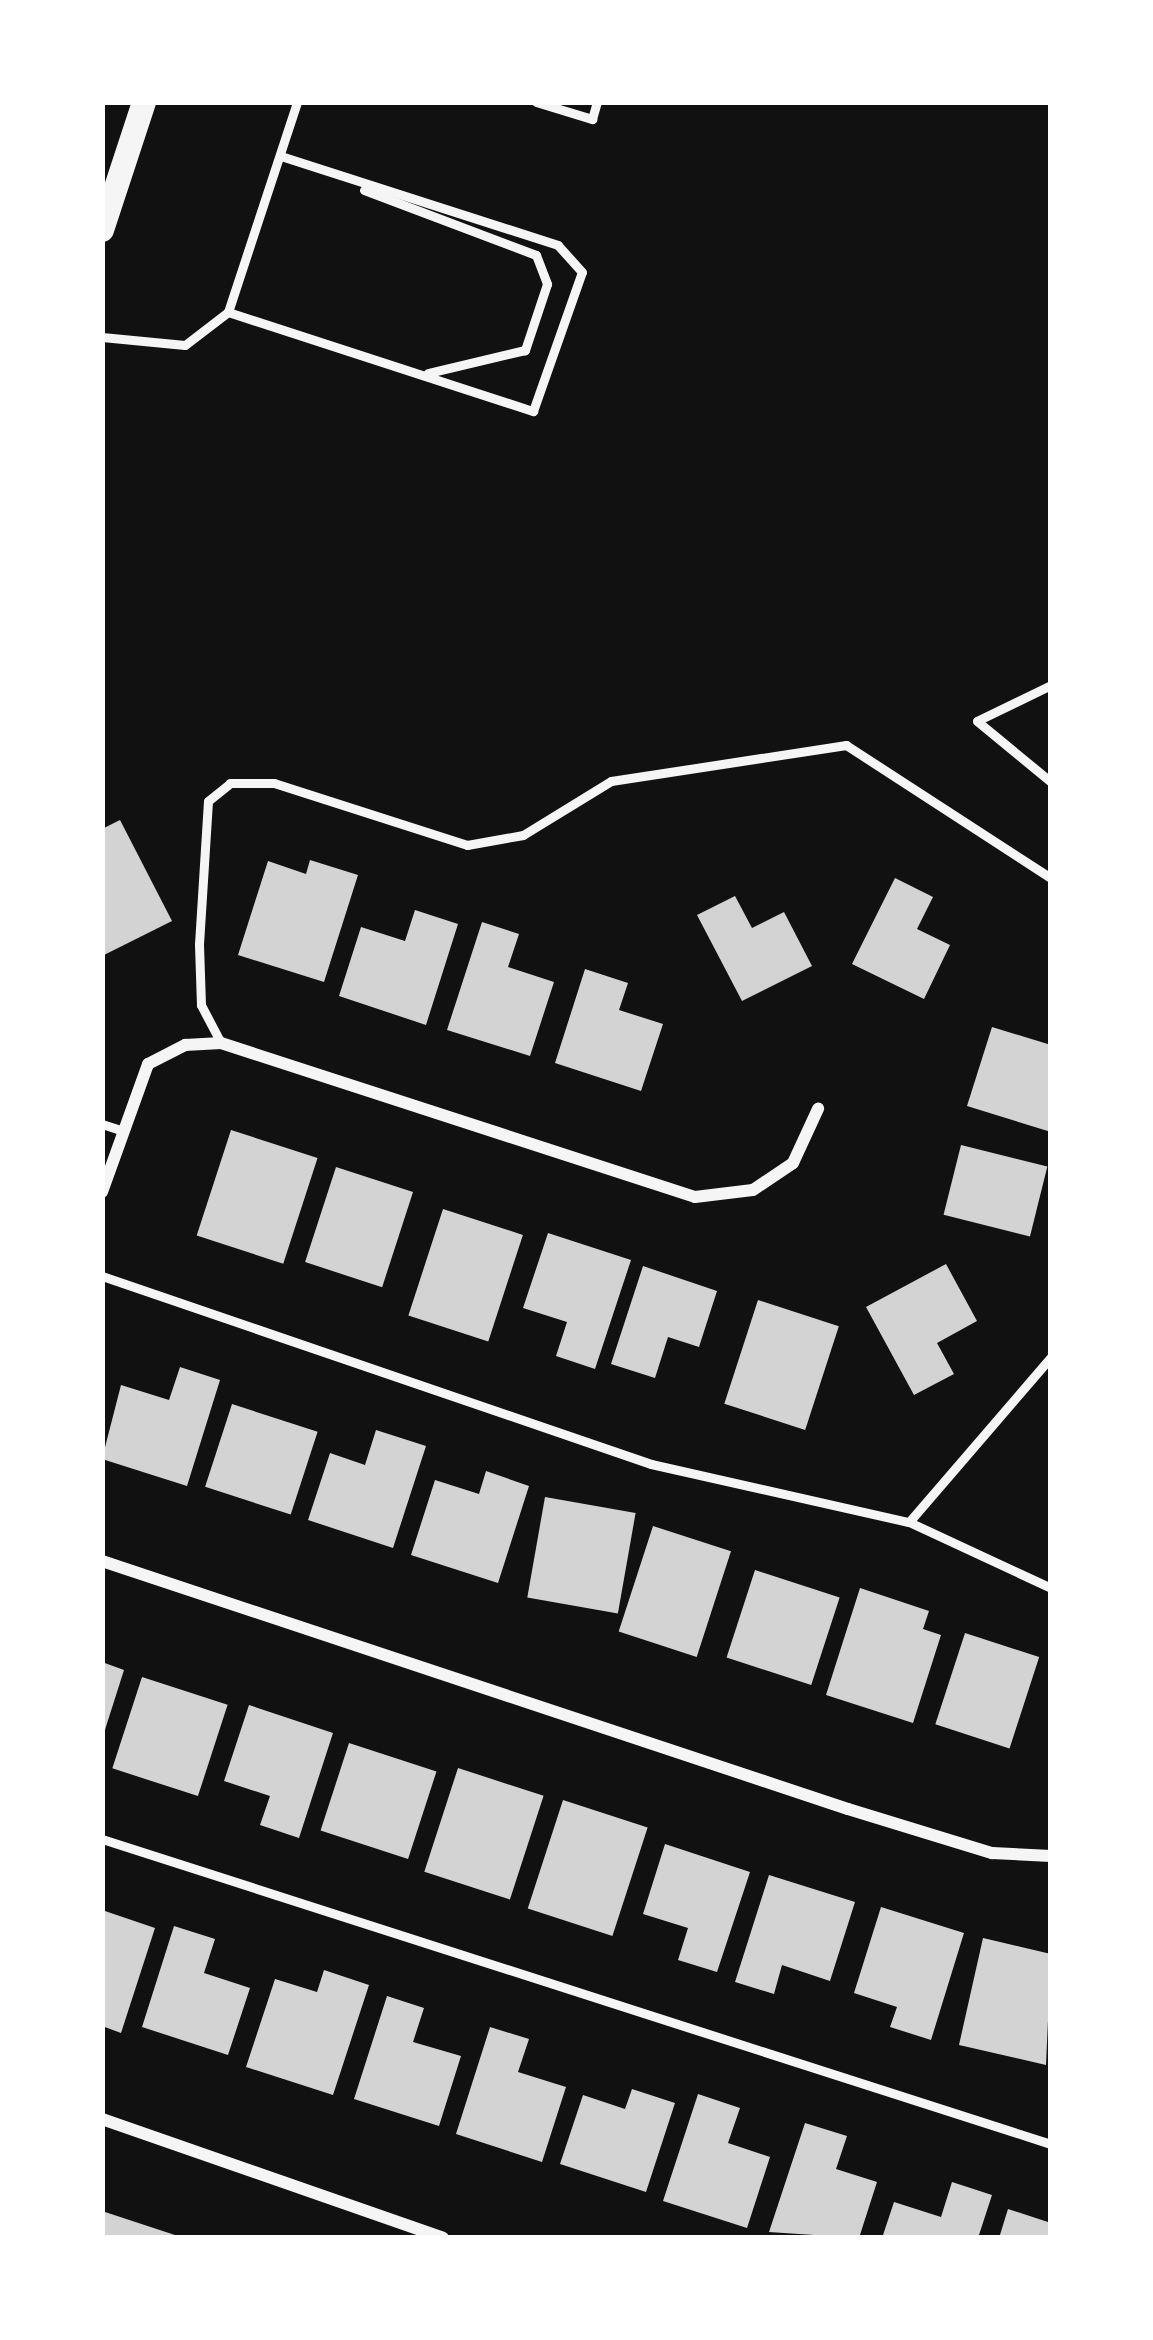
<!DOCTYPE html>
<style>
body{margin:0}
#map{position:relative;width:1153px;height:2340px;overflow:hidden;background:#111;font-family:"Roboto Condensed",sans-serif}
div>[style]{position:absolute}
.building>*{inset:0;background:#d3d3d3;transform-origin:0 0}
.service>*{height:9px;margin:-4.5px;padding:0 4.5px;transform-origin:4.5px;border-radius:4.5px;background:#f5f5f5}
.minor>*{height:12px;margin:-6px;padding:0 6px;transform-origin:6px;border-radius:6px;background:#f5f5f5}
.secondary>*{height:24px;margin:-12px;padding:0 12px;transform-origin:12px;border-radius:12px;background:#f5f5f5}
span{translate:-50% -50%;white-space:nowrap;text-align:center;line-height:1.15;-webkit-text-stroke:9px #fff;paint-order:stroke}
.frame{position:absolute;inset:0;border:105px solid #fff;pointer-events:none}
</style>
<div id="map">
<div class="building">
<i style="clip-path:polygon(120px 820px,172px 921px,102px 956px,102px 829px)"></i>
<i style="clip-path:polygon(310px 860px,358px 875px,324px 982px,238px 955px,268px 861px,306px 874px)"></i>
<i style="clip-path:polygon(895px 878px,933px 897px,917px 929px,950px 945px,924px 999px,852px 964px)"></i>
<i style="clip-path:polygon(735px 896px,752px 928px,784px 912px,812px 966px,742px 1001px,697px 915px)"></i>
<i style="clip-path:polygon(415px 910px,458px 924px,426px 1025px,339px 996px,361px 927px,405px 941px)"></i>
<i style="clip-path:polygon(482px 922px,519px 934px,508px 967px,554px 982px,530px 1056px,447px 1030px)"></i>
<i style="clip-path:polygon(585px 969px,628px 983px,619px 1010px,663px 1024px,641px 1091px,555px 1063px)"></i>
<i style="clip-path:polygon(992px 1027px,1051px 1045px,1051px 1132px,967px 1106px)"></i>
<i style="left:231px;top:1130px;width:91px;height:111px;rotate:18deg"></i>
<i style="left:961px;top:1145px;width:89px;height:72px;rotate:14deg"></i>
<i style="left:336px;top:1167px;width:81px;height:100px;rotate:18deg"></i>
<i style="left:443px;top:1209px;width:84px;height:112px;rotate:18deg"></i>
<i style="clip-path:polygon(548px 1233px,631px 1260px,595px 1369px,556px 1356px,567px 1322px,523px 1308px)"></i>
<i style="clip-path:polygon(946px 1264px,977px 1321px,937px 1343px,954px 1374px,914px 1395px,866px 1307px)"></i>
<i style="clip-path:polygon(643px 1266px,717px 1291px,699px 1347px,668px 1337px,655px 1378px,611px 1364px)"></i>
<i style="left:758px;top:1300px;width:85px;height:109px;rotate:18deg"></i>
<i style="clip-path:polygon(180px 1367px,220px 1380px,187px 1486px,102px 1459px,121px 1385px,169px 1400px)"></i>
<i style="left:232px;top:1404px;width:90px;height:87px;rotate:18deg"></i>
<i style="clip-path:polygon(376px 1430px,426px 1446px,393px 1548px,308px 1520px,330px 1453px,365px 1465px)"></i>
<i style="clip-path:polygon(486px 1471px,529px 1486px,498px 1583px,411px 1555px,435px 1480px,479px 1494px)"></i>
<i style="left:545px;top:1497px;width:92px;height:102px;rotate:10deg"></i>
<i style="left:653px;top:1526px;width:82px;height:111px;rotate:18deg"></i>
<i style="left:755px;top:1570px;width:89px;height:92px;rotate:18deg"></i>
<i style="clip-path:polygon(860px 1588px,929px 1611px,923px 1629px,941px 1635px,913px 1723px,826px 1695px)"></i>
<i style="left:965px;top:1633px;width:78px;height:96px;rotate:18deg"></i>
<i style="clip-path:polygon(102px 1662px,124px 1670px,103px 1736px,102px 1736px)"></i>
<i style="left:142px;top:1677px;width:90px;height:96px;rotate:18deg"></i>
<i style="clip-path:polygon(249px 1705px,333px 1733px,299px 1838px,260px 1825px,270px 1796px,224px 1781px)"></i>
<i style="left:349px;top:1743px;width:92px;height:92px;rotate:18deg"></i>
<i style="left:458px;top:1768px;width:90px;height:109px;rotate:18deg"></i>
<i style="left:563px;top:1800px;width:89px;height:114px;rotate:18deg"></i>
<i style="clip-path:polygon(665px 1844px,750px 1872px,717px 1972px,678px 1960px,688px 1928px,643px 1914px)"></i>
<i style="clip-path:polygon(769px 1875px,855px 1902px,830px 1981px,782px 1965px,774px 1994px,735px 1982px)"></i>
<i style="clip-path:polygon(881px 1907px,964px 1933px,931px 2040px,890px 2027px,897px 2007px,854px 1993px)"></i>
<i style="clip-path:polygon(102px 1910px,155px 1928px,121px 2033px,102px 2026px)"></i>
<i style="clip-path:polygon(174px 1926px,215px 1939px,204px 1973px,250px 1988px,228px 2055px,142px 2027px)"></i>
<i style="clip-path:polygon(983px 1938px,1051px 1954px,1046px 2065px,959px 2045px)"></i>
<i style="clip-path:polygon(324px 1970px,369px 1985px,333px 2095px,246px 2067px,275px 1979px,317px 1992px)"></i>
<i style="clip-path:polygon(387px 1996px,424px 2008px,413px 2042px,461px 2056px,439px 2126px,354px 2099px)"></i>
<i style="clip-path:polygon(490px 2027px,529px 2039px,518px 2072px,566px 2087px,542px 2162px,456px 2134px)"></i>
<i style="clip-path:polygon(632px 2089px,675px 2103px,646px 2192px,560px 2164px,583px 2095px,625px 2109px)"></i>
<i style="clip-path:polygon(698px 2094px,740px 2108px,728px 2143px,770px 2157px,747px 2228px,663px 2201px)"></i>
<i style="clip-path:polygon(805px 2123px,847px 2136px,836px 2169px,877px 2182px,859px 2238px,769px 2232px)"></i>
<i style="clip-path:polygon(952px 2182px,992px 2195px,978px 2238px,882px 2238px,894px 2202px,941px 2217px)"></i>
<i style="clip-path:polygon(1008px 2209px,1051px 2223px,1051px 2238px,999px 2238px)"></i>
<i style="clip-path:polygon(102px 2211px,181px 2237px,181px 2238px,102px 2238px)"></i>
</div>
<div class="service">
<i style="left:536px;top:102px;width:59px;rotate:16.9deg"></i>
<i style="left:592px;top:119px;width:18px;rotate:-74deg"></i>
<i style="left:364px;top:190px;width:184px;rotate:20.7deg"></i>
<i style="left:536px;top:255px;width:31px;rotate:69deg"></i>
<i style="left:547px;top:284px;width:70px;rotate:108.4deg"></i>
<i style="left:525px;top:350px;width:100px;rotate:166.7deg"></i>
<i style="left:228px;top:312px;width:321px;rotate:18deg"></i>
<i style="left:533px;top:411px;width:147px;rotate:-70.6deg"></i>
<i style="left:582px;top:272px;width:36px;rotate:-132deg"></i>
<i style="left:558px;top:245px;width:292px;rotate:-162.2deg"></i>
<i style="left:102px;top:337px;width:83px;rotate:5.5deg"></i>
<i style="left:185px;top:345px;width:54px;rotate:-37.5deg"></i>
<i style="left:228px;top:312px;width:221px;rotate:-71.8deg"></i>
<i style="left:1051px;top:685px;width:82px;rotate:154.1deg"></i>
<i style="left:977px;top:721px;width:96px;rotate:39.5deg"></i>
<i style="left:221px;top:1043px;width:43px;rotate:-117.8deg"></i>
<i style="left:201px;top:1005px;width:61px;rotate:-91.9deg"></i>
<i style="left:199px;top:944px;width:143px;rotate:-86.4deg"></i>
<i style="left:208px;top:801px;width:28px;rotate:-39deg"></i>
<i style="left:230px;top:783px;width:44px"></i>
<i style="left:274px;top:783px;width:203px;rotate:17.8deg"></i>
<i style="left:467px;top:845px;width:57px;rotate:-10.1deg"></i>
<i style="left:523px;top:835px;width:103px;rotate:-31.5deg"></i>
<i style="left:611px;top:781px;width:238px;rotate:-8.7deg"></i>
<i style="left:846px;top:745px;width:244px;rotate:33deg"></i>
<i style="left:102px;top:1124px;width:23px;rotate:18deg"></i>
<i style="left:102px;top:1276px;width:580px;rotate:18.9deg"></i>
<i style="left:651px;top:1464px;width:264px;rotate:12.7deg"></i>
<i style="left:909px;top:1522px;width:218px;rotate:-49.3deg"></i>
<i style="left:909px;top:1522px;width:157px;rotate:24.9deg"></i>
<i style="left:102px;top:1839px;width:997px;rotate:17.82deg"></i>
</div>
<div class="minor">
<i style="left:102px;top:1192px;width:136px;rotate:-70.2deg"></i>
<i style="left:148px;top:1064px;width:42px;rotate:-27.2deg"></i>
<i style="left:185px;top:1045px;width:36px;rotate:-3deg"></i>
<i style="left:221px;top:1043px;width:498px;rotate:18deg"></i>
<i style="left:695px;top:1197px;width:58px;rotate:-6.9deg"></i>
<i style="left:753px;top:1190px;width:48px;rotate:-34deg"></i>
<i style="left:793px;top:1163px;width:60px;rotate:-65.2deg"></i>
<i style="left:102px;top:1561px;width:786px;rotate:18.39deg"></i>
<i style="left:848px;top:1809px;width:151px;rotate:17deg"></i>
<i style="left:992px;top:1853px;width:59px;rotate:2.9deg"></i>
<i style="left:102px;top:2119px;width:361px;rotate:19.2deg"></i>
</div>
<div class="secondary">
<i style="left:102px;top:230px;width:135px;rotate:-71.8deg"></i>
</div>
<div class="frame"></div>
</div>
